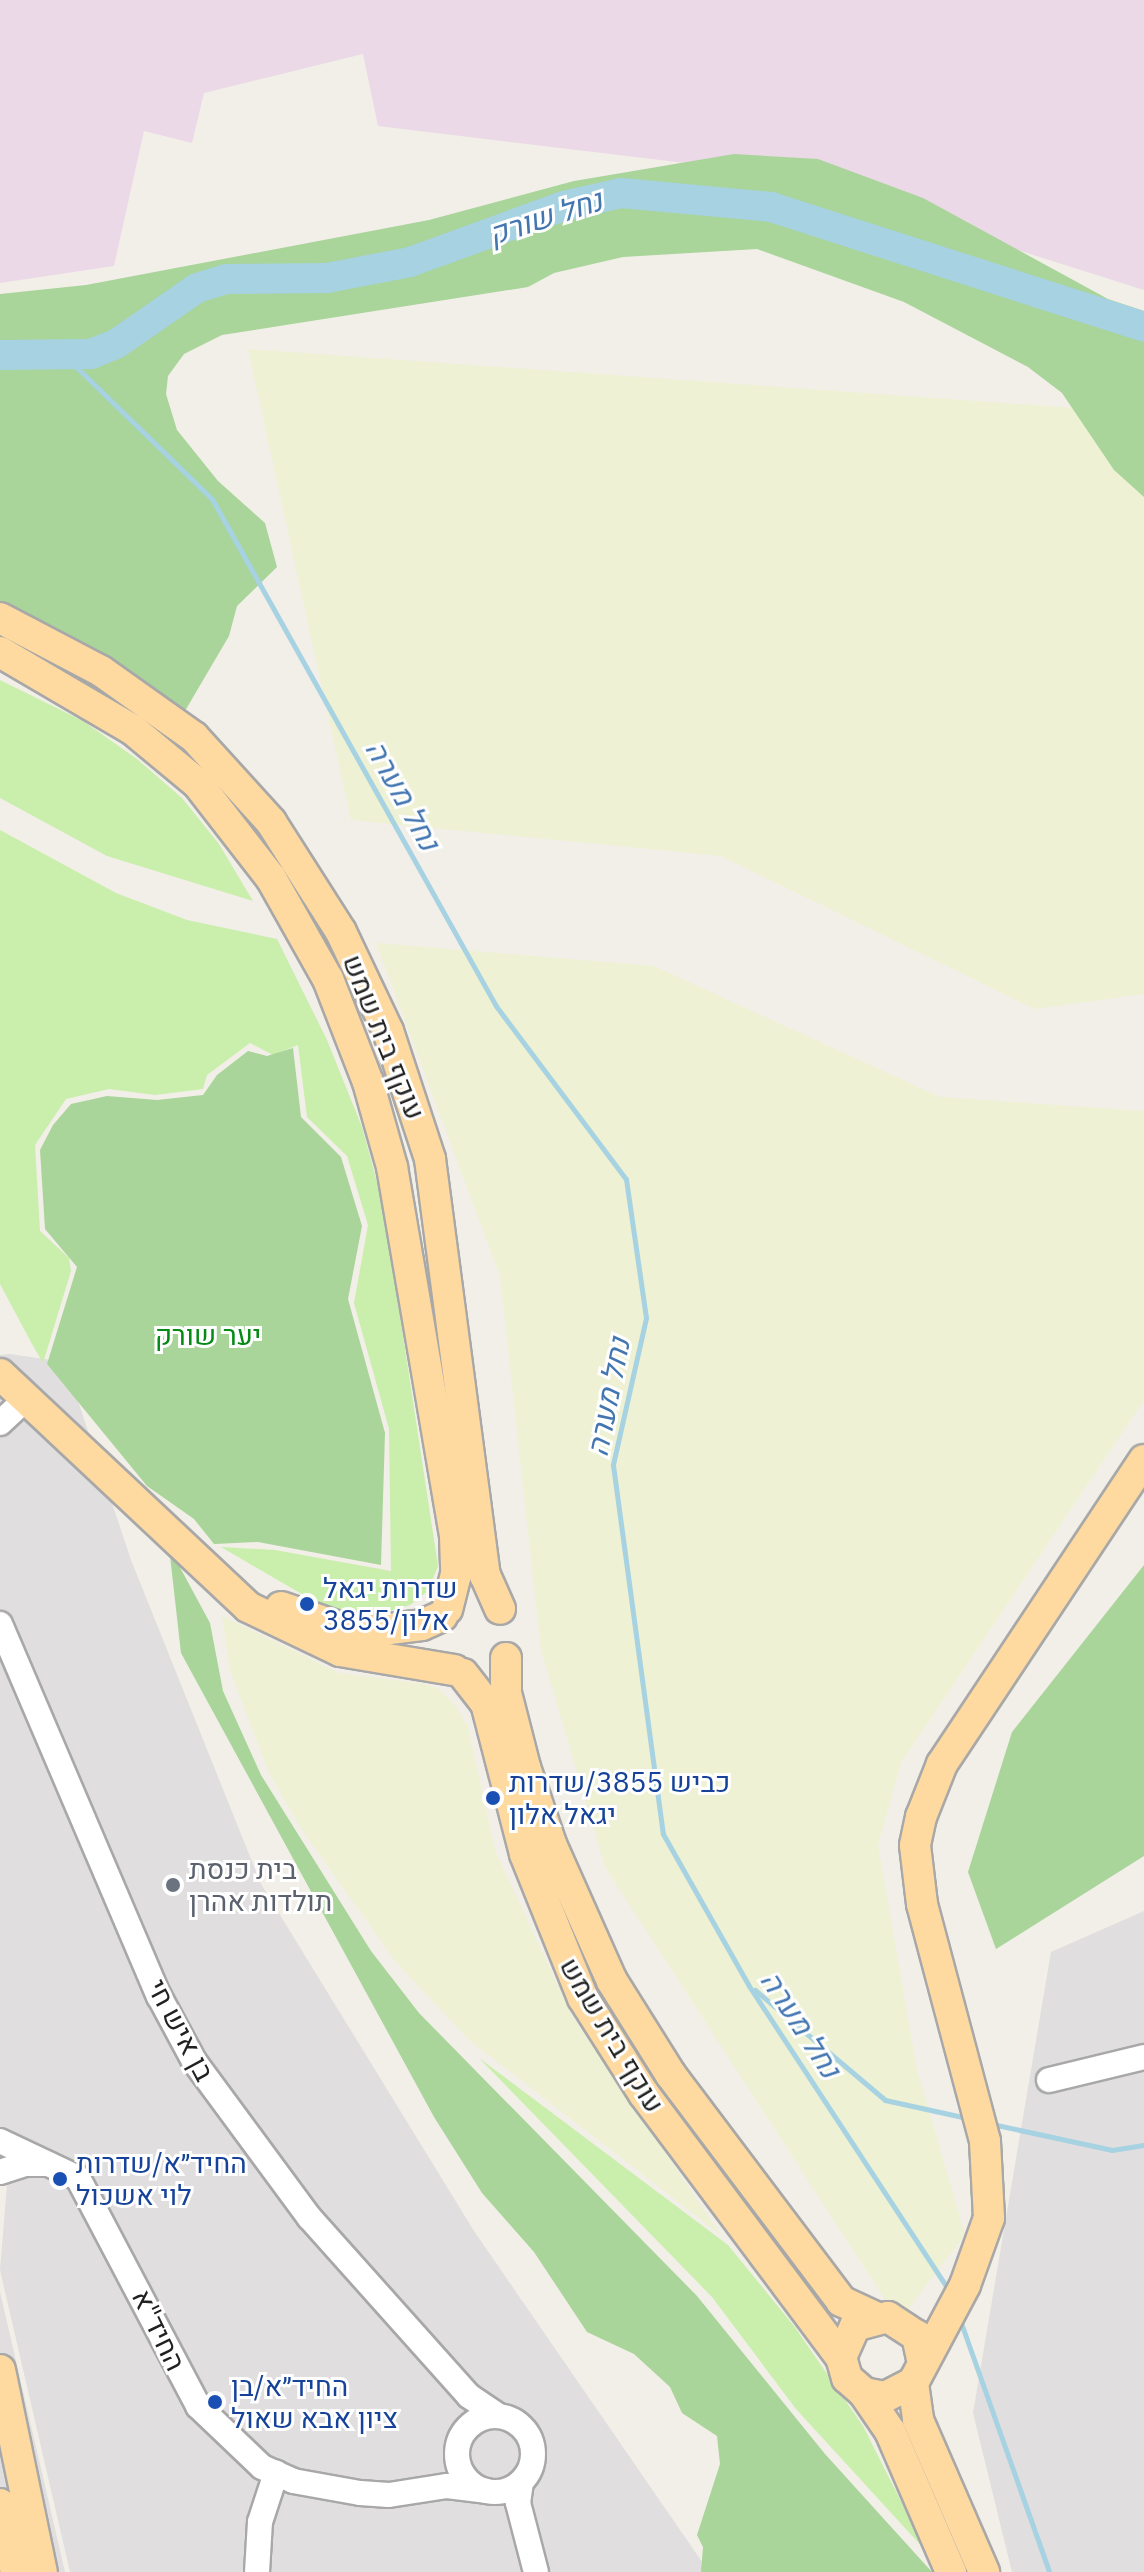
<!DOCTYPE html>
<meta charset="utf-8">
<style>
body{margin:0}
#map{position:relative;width:1144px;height:2572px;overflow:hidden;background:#f2efe8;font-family:"IBM Plex Sans",Heebo,sans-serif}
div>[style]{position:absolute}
.residential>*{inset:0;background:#e0dede}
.industrial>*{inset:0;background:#ecd9e7}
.farmland>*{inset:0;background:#eef1d3}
.grass>*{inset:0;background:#caeeac}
.forest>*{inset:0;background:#a9d49a}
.stream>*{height:5px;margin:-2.5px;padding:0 2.5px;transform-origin:2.5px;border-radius:2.5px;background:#a6d2e2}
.river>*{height:30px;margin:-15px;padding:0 15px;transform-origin:15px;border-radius:15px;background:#a6d2e2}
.roads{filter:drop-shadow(2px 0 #a8a8a8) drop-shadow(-2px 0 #a8a8a8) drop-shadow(0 2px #a8a8a8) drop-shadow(0 -2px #a8a8a8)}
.minor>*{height:24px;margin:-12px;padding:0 12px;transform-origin:12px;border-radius:12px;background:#fff}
.minor>.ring{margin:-12px;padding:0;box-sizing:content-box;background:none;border:24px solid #fff;border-radius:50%}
.major>*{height:30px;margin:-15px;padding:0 15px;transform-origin:15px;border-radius:15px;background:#ffdaa0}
.dots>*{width:22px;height:22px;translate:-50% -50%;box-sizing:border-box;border:4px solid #fff;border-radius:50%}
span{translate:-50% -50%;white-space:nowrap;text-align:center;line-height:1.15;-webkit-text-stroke:6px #fff;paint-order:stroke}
.street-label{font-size:28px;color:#212121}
.park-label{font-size:28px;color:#058a15}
.transit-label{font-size:28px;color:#164399}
.left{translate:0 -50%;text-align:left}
.worship-label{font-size:28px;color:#5b616d}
.water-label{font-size:30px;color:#4376b0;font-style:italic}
</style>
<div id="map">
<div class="residential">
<i style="clip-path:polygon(10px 1354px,65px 1362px,131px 1560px,261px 1884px,474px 2231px,709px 2572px,70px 2572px,0 2270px,7px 2185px,6px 2150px,0 2141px,0 1355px)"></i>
<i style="clip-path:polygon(1144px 1911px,1144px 2572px,1012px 2572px,973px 2413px,1051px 1952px)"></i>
<i style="clip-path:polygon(0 2292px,65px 2572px,0 2572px)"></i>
</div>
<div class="industrial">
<i style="clip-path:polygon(0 0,1144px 0,1144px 290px,777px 174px,378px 126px,363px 54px,204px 93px,192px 143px,144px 131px,114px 266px,0 283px)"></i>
</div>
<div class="farmland">
<i style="clip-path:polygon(248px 349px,1144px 413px,1144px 994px,1035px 1009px,721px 856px,351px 820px)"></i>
<i style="clip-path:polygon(376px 943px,654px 966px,940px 1097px,1144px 1111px,1144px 1400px,901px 1763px,878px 1845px,917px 2070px,965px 2235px,899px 2321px,605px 1867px,541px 1650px,500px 1276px)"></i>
<i style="clip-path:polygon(222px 1616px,339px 1673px,424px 1684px,439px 1689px,454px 1704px,468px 1727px,496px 1853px,571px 2014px,721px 2235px,469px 2040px,396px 1962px,302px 1830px,269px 1773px,230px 1670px)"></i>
</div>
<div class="grass">
<i style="clip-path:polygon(0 680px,83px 721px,137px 759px,182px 798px,219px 844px,253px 901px,107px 856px,0 798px)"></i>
<i style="clip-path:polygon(0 830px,116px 893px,187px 920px,277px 939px,327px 1040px,362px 1127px,383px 1204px,438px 1566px,428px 1591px,410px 1605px,381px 1614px,344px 1611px,312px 1600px,221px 1547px,275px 1550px,391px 1571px,389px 1429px,354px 1303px,368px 1225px,347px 1156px,307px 1117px,298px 1045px,273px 1055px,250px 1043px,207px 1075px,203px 1089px,155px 1095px,109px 1089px,66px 1099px,35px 1145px,40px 1231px,69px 1258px,71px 1271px,43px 1363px,32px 1344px,0 1284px)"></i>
<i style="clip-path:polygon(479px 2058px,728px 2245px,794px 2326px,863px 2426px,926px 2551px,796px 2409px,712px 2297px)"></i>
</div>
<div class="forest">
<i style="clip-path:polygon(734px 154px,818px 159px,923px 198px,1108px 299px,1144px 311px,1144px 497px,1114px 470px,1062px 393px,1028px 367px,904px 302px,757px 249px,623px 257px,554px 273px,528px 287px,222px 335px,184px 354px,168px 376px,166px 394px,177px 430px,218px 481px,265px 523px,277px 567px,237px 606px,229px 636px,182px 716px,0 619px,0 294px,86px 285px,429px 220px,574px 181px)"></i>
<i style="clip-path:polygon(293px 1048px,301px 1117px,341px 1157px,362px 1226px,348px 1299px,385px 1433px,381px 1565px,258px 1542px,214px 1544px,194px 1519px,147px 1486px,47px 1364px,77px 1267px,45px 1229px,40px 1150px,53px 1125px,71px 1104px,107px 1096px,157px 1100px,203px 1095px,217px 1075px,248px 1051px,267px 1056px)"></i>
<i style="clip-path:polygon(169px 1547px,210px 1623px,223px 1691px,261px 1775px,371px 1951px,419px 2013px,697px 2296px,825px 2454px,932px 2572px,701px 2572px,703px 2547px,697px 2535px,720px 2464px,717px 2436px,682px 2413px,670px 2387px,634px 2354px,587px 2332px,534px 2252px,482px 2193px,434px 2117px,181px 1653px)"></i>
<i style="clip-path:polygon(1144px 1565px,1144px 1856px,996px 1949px,968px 1872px,1012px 1732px)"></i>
</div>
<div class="stream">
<i style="left:66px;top:357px;width:204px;rotate:44.2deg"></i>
<i style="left:212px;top:499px;width:581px;rotate:60.74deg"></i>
<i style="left:496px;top:1006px;width:216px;rotate:53.1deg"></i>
<i style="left:626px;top:1179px;width:140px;rotate:81.8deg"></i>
<i style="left:646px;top:1318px;width:151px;rotate:102.7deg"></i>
<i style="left:613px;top:1465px;width:372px;rotate:82.3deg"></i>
<i style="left:663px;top:1834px;width:175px;rotate:60.5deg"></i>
<i style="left:749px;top:1986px;width:366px;rotate:56.7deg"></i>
<i style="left:755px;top:1990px;width:170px;rotate:40.2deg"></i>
<i style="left:885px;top:2100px;width:84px;rotate:12.4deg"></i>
<i style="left:992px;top:2124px;width:123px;rotate:12.2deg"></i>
<i style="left:1112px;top:2150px;width:32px;rotate:-9deg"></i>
<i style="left:960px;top:2320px;width:267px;rotate:70.5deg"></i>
</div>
<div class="river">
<i style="left:0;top:355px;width:91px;rotate:-0.6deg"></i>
<i style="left:91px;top:354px;width:27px;rotate:-22deg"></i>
<i style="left:116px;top:344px;width:98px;rotate:-34.7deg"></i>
<i style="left:197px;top:288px;width:31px;rotate:-17deg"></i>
<i style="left:227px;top:279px;width:100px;rotate:-0.6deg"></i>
<i style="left:327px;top:278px;width:85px;rotate:-10.9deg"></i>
<i style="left:410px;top:262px;width:164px;rotate:-20deg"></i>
<i style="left:564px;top:206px;width:58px;rotate:-12.8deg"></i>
<i style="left:621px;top:193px;width:151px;rotate:5.3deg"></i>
<i style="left:771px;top:207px;width:392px;rotate:17.8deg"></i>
</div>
<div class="roads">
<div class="minor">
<i style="left:0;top:1423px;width:34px;rotate:-43deg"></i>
<i style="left:0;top:1624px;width:405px;rotate:66.9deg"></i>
<i style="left:159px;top:1996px;width:74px;rotate:61.7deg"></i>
<i style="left:194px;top:2061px;width:194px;rotate:53.6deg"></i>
<i style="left:309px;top:2217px;width:240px;rotate:48.2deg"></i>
<i style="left:469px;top:2396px;width:34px;rotate:34deg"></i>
<i style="left:1049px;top:2080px;width:98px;rotate:-13.6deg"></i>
<i style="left:0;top:2141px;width:86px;rotate:25.4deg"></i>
<i style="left:78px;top:2178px;width:258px;rotate:62.2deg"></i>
<i style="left:198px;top:2406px;width:88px;rotate:43.6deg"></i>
<i style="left:262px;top:2467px;width:34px;rotate:24deg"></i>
<i style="left:293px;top:2481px;width:68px;rotate:10.2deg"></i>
<i style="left:360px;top:2493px;width:29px;rotate:4deg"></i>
<i style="left:389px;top:2495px;width:59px;rotate:-8.8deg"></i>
<i style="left:447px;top:2486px;width:39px;rotate:7deg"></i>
<i style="left:0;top:2172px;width:26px;rotate:-18deg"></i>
<i style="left:25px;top:2164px;width:23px"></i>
<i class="ring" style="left:457px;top:2416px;width:52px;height:52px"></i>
<i style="left:521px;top:2482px;width:21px;rotate:98deg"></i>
<i style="left:518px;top:2503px;width:71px;rotate:75.4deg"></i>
<i style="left:257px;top:2572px;width:50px;rotate:-86.6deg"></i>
<i style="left:260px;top:2522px;width:52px;rotate:-71.9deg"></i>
</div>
<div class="major">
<i style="left:0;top:618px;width:114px;rotate:27.7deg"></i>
<i style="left:101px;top:671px;width:114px;rotate:35.4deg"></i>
<i style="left:194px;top:737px;width:115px;rotate:47.8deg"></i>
<i style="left:271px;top:822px;width:130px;rotate:57.5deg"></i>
<i style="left:341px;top:932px;width:110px;rotate:64.6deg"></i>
<i style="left:388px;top:1031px;width:135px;rotate:71.8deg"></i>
<i style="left:430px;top:1159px;width:420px;rotate:82.5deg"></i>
<i style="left:485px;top:1575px;width:37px;rotate:66deg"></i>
<i style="left:0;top:652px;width:154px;rotate:30.4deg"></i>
<i style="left:133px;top:730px;width:85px;rotate:39.7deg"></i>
<i style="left:198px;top:784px;width:119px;rotate:52.2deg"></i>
<i style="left:271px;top:878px;width:116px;rotate:60.6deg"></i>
<i style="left:328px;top:979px;width:110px;rotate:68.8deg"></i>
<i style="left:368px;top:1082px;width:88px;rotate:74.2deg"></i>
<i style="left:392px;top:1167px;width:375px;rotate:80.3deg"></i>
<i style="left:455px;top:1537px;width:37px;rotate:88deg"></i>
<i style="left:456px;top:1574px;width:36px;rotate:104deg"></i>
<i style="left:0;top:1374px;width:340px;rotate:43.2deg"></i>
<i style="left:248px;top:1607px;width:102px;rotate:25.6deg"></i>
<i style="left:340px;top:1651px;width:116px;rotate:9.5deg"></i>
<i style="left:281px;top:1607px;width:58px;rotate:19.1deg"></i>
<i style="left:336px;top:1626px;width:38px;rotate:7deg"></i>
<i style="left:374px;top:1631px;width:48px;rotate:-7.1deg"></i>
<i style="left:422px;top:1625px;width:22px;rotate:-24deg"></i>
<i style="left:506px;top:1658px;width:35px;rotate:90deg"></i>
<i style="left:506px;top:1693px;width:76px;rotate:75.6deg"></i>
<i style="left:525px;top:1767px;width:81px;rotate:71.3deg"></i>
<i style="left:551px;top:1844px;width:150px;rotate:66deg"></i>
<i style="left:612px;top:1981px;width:111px;rotate:57.9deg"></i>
<i style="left:671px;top:2075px;width:283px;rotate:53deg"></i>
<i style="left:841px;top:2301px;width:38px;rotate:25deg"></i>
<i style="left:463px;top:1674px;width:37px;rotate:52deg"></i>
<i style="left:486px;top:1703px;width:156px;rotate:75.5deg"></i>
<i style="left:525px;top:1854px;width:155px;rotate:68.1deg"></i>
<i style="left:583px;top:1998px;width:114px;rotate:57.6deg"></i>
<i style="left:644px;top:2094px;width:329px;rotate:53.2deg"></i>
<i style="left:922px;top:2359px;width:24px;rotate:-102deg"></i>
<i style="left:917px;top:2336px;width:35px;rotate:-147deg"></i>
<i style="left:888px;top:2317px;width:34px;rotate:165deg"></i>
<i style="left:855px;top:2326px;width:34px;rotate:114deg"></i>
<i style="left:841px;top:2357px;width:22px;rotate:74deg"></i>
<i style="left:847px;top:2378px;width:23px;rotate:41deg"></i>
<i style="left:864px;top:2393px;width:21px;rotate:11deg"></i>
<i style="left:885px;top:2397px;width:31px;rotate:-27deg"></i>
<i style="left:913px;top:2383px;width:111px;rotate:-62deg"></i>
<i style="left:965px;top:2285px;width:71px;rotate:-70.3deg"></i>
<i style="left:989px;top:2218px;width:77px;rotate:-93deg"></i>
<i style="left:985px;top:2141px;width:245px;rotate:-104.9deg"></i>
<i style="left:922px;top:1904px;width:59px;rotate:-96.8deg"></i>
<i style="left:915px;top:1845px;width:29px;rotate:-78deg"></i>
<i style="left:921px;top:1817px;width:57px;rotate:-68.4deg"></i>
<i style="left:942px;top:1764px;width:365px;rotate:-56.4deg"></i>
<i style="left:0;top:2370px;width:206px;rotate:78.3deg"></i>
<i style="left:913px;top:2383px;width:37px;rotate:82deg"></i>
<i style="left:918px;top:2420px;width:166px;rotate:66.5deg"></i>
<i style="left:864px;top:2393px;width:46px;rotate:55.6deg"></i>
<i style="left:890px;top:2431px;width:154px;rotate:66.6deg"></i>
<i style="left:0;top:2504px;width:70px;rotate:76.8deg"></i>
</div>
</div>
<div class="dots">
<i style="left:307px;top:1604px;background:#1a4fb4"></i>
<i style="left:493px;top:1798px;background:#1a4fb4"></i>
<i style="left:173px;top:1885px;background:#6b7280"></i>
<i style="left:60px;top:2179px;background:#1a4fb4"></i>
<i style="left:215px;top:2402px;background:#1a4fb4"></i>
</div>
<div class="street-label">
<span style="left:384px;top:1037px;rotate:68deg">עוקף בית שמש</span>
<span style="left:181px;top:2030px;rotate:62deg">בן איש חי</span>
<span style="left:612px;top:2035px;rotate:59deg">עוקף בית שמש</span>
<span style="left:159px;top:2330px;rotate:64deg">החיד"א</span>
</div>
<div class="park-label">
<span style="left:208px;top:1335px">יער שורק</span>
</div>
<div class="transit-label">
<span class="left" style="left:323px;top:1604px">שדרות יגאל<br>אלון/3855</span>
<span class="left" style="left:509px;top:1798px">כביש 3855/שדרות<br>יגאל אלון</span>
<span class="left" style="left:76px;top:2179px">החיד״א/שדרות<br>לוי אשכול</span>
<span class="left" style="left:231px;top:2402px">החיד״א/בן<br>ציון אבא שאול</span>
</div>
<div class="worship-label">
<span class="left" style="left:189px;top:1885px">בית כנסת<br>תולדות אהרן</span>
</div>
<div class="water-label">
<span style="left:545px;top:217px;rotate:-18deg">נחל שורק</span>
<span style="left:403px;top:795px;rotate:61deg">נחל מערה</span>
<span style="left:608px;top:1397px;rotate:-79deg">נחל מערה</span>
<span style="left:801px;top:2024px;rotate:57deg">נחל מערה</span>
</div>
</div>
